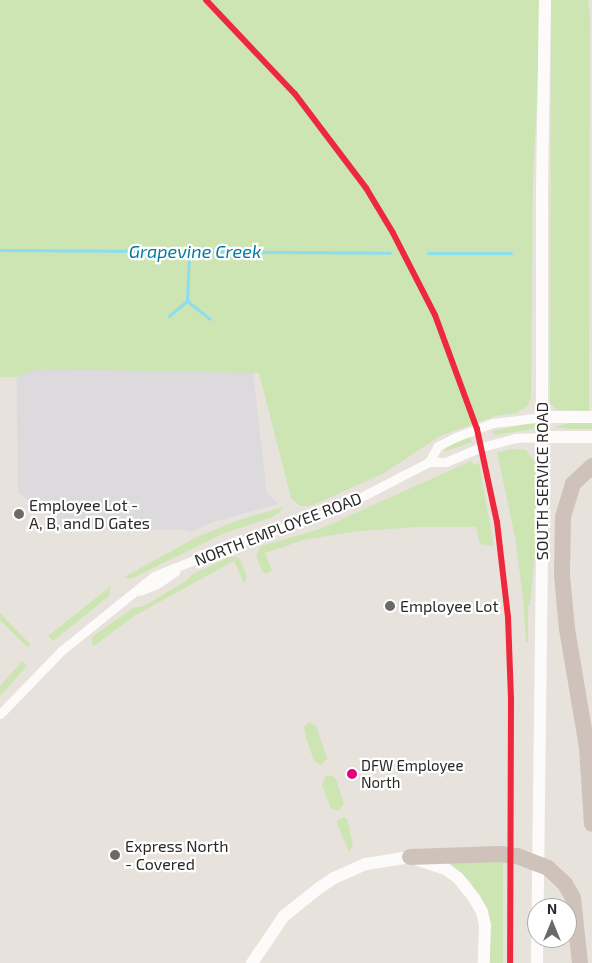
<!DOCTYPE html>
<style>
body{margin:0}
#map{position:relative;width:592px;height:963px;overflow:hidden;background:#e8e2dd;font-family:"Exo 2",sans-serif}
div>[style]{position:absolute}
.industrial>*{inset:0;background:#dddadd}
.green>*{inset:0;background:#cce5b3}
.stream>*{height:3px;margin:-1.5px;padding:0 1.5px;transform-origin:1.5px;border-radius:1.5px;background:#8cdeef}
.street>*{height:9px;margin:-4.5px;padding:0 4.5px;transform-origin:4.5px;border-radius:4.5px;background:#fcfbfa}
.secondary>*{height:12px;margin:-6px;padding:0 6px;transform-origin:6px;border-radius:6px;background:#fcfbfa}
.highway>*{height:16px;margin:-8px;padding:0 8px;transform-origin:8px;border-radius:8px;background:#cfc2bb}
.rail-1>*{height:6px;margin:-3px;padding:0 3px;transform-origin:3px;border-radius:3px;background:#ee293d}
.dots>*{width:14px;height:14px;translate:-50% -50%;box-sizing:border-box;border:2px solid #fff;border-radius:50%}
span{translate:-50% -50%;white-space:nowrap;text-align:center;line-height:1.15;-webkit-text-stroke:4.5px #fff;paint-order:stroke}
.bus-label{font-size:15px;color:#292929}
.left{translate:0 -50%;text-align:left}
.street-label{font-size:16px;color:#292929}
.poi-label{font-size:16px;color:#292929}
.water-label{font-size:18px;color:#037aa2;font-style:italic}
.north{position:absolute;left:527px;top:898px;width:50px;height:50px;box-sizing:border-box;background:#fff;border:1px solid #a9a9a9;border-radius:50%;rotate:0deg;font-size:14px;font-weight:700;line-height:20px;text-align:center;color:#292929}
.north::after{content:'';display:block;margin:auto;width:18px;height:22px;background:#6c6a68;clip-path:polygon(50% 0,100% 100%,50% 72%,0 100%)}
</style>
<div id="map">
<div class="industrial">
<i style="clip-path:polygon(16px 342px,250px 347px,267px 493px,278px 504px,213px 522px,192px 532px,188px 530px,65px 530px,18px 492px)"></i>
</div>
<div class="green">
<i style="clip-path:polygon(0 0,539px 0,538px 82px,533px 177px,531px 397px,528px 406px,516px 413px,495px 416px,440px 436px,384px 473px,311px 506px,300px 506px,291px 498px,259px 373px,38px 369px,16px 377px,0 377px)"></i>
<i style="clip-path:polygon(551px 0,588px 0,590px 15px,589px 411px,556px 410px,550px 403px)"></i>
<i style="clip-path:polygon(533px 423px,536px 424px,534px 429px,495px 435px,492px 431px)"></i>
<i style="clip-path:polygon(569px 423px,592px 423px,592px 429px,568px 429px,555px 427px)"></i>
<i style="clip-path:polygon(470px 436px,472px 442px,444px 452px,445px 447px)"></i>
<i style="clip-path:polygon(514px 449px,526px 450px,536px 463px,536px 543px,530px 606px,528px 606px,528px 642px,526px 642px,523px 598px,515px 537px,497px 452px)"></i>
<i style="clip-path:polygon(471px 461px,474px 465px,479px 463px,494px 546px,480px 544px,476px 527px,418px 527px,359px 531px,307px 539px,265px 553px,272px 571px,265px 574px,261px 569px,256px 555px,261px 546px,320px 529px)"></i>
<i style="clip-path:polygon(283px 507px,280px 512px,272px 517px,220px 535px,135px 577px,129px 579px,124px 577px,195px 538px,236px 521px)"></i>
<i style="clip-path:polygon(229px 557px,237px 557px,241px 561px,246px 575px,246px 581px,244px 583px,234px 561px,134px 616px,94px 646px,92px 643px,92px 637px,133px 608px,144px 606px,184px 582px,193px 574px)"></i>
<i style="clip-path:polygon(111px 586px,109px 596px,53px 641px,48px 636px)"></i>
<i style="clip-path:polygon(0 613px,30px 644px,30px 647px,27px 647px,0 620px)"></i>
<i style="clip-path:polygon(22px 661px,27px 666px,0 696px,0 686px)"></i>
<i style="clip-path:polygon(309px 722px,316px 726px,327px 758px,322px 765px,314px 761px,306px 738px,304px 727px)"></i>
<i style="clip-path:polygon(326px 776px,333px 776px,336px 779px,344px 804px,339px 811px,331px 808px,322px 785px)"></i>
<i style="clip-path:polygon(344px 817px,347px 819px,353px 845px,349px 852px,337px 823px,337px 820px)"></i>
<i style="clip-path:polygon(503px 859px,503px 963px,490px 963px,490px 924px,486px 907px,469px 880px,446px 860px)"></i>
</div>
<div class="stream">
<i style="left:0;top:250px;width:390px;rotate:0.4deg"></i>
<i style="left:428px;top:253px;width:83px"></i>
<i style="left:187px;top:301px;width:29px;rotate:38deg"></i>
<i style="left:169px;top:316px;width:23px;rotate:-40deg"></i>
<i style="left:187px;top:301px;width:50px;rotate:-87.7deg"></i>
</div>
<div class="street">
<i style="left:429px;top:462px;width:18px;rotate:-61deg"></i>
<i style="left:438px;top:446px;width:20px;rotate:-27deg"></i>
<i style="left:456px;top:437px;width:40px;rotate:-21deg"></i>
<i style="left:493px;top:423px;width:50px;rotate:-6.8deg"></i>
<i style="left:139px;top:591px;width:19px;rotate:-21deg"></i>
<i style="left:157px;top:584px;width:22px;rotate:-34deg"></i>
<i style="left:0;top:714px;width:88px;rotate:-45.9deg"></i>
<i style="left:61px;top:651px;width:119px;rotate:-38.9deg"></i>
<i style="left:154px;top:576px;width:95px;rotate:-21.7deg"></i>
<i style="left:242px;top:541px;width:99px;rotate:-18.3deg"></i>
<i style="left:336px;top:510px;width:105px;rotate:-27.3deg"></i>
<i style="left:429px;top:462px;width:17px"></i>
<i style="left:446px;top:462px;width:39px;rotate:-23deg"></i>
<i style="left:482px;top:447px;width:35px;rotate:-15deg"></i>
<i style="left:516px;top:438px;width:26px;rotate:-2deg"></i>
</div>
<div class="secondary">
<i style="left:543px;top:417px;width:49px"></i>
<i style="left:542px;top:437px;width:50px"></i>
<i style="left:252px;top:963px;width:57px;rotate:-55.8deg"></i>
<i style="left:284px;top:916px;width:45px;rotate:-38.7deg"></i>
<i style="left:319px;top:888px;width:18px;rotate:-34deg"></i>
<i style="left:334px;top:878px;width:35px;rotate:-24deg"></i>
<i style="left:366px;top:864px;width:45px;rotate:-9deg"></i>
<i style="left:410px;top:857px;width:39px;rotate:19deg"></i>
<i style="left:447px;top:870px;width:14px;rotate:36deg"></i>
<i style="left:458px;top:878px;width:26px;rotate:51deg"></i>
<i style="left:474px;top:898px;width:16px;rotate:60deg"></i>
<i style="left:482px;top:912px;width:13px;rotate:77deg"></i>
<i style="left:485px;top:925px;width:38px;rotate:92deg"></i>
<i style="left:537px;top:963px;width:402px;rotate:-89.3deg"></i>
<i style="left:542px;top:561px;width:372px;rotate:-90deg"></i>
<i style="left:542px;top:189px;width:189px;rotate:-89.1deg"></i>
</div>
<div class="highway">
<i style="left:592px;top:466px;width:26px;rotate:137deg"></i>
<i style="left:573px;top:484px;width:34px;rotate:107deg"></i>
<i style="left:563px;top:517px;width:59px;rotate:91deg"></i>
<i style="left:562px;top:576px;width:53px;rotate:84.6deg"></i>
<i style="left:567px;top:629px;width:120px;rotate:80.4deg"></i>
<i style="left:587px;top:747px;width:77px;rotate:86.3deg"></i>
<i style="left:410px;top:857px;width:89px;rotate:-1.9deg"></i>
<i style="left:499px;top:854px;width:18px;rotate:6deg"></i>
<i style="left:517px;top:856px;width:33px;rotate:21deg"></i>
<i style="left:548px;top:868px;width:23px;rotate:43deg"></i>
<i style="left:565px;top:884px;width:16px;rotate:60deg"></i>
<i style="left:573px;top:898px;width:65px;rotate:83.9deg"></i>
</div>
<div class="rail-1">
<i style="left:206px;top:0;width:129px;rotate:46.6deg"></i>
<i style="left:295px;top:94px;width:118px;rotate:52.9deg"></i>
<i style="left:366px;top:188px;width:52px;rotate:59deg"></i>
<i style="left:393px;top:233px;width:92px;rotate:62.9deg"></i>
<i style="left:435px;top:315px;width:121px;rotate:69.8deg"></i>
<i style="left:477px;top:429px;width:95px;rotate:77.9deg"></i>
<i style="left:497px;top:522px;width:96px;rotate:83.4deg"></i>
<i style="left:508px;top:617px;width:83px;rotate:87.9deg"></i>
<i style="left:511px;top:700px;width:263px;rotate:90.2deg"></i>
</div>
<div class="dots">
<i style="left:19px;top:514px;background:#6c6a68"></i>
<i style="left:390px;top:606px;background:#6c6a68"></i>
<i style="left:352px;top:774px;background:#e5007d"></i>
<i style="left:115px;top:855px;background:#6c6a68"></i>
</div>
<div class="bus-label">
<span class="left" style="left:361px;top:774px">DFW Employee<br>North</span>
</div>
<div class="street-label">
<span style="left:542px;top:481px;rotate:-90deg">SOUTH SERVICE ROAD</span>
<span style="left:278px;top:529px;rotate:-21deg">NORTH EMPLOYEE ROAD</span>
</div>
<div class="poi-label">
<span class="left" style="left:29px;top:514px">Employee Lot -<br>A, B, and D Gates</span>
<span class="left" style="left:400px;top:606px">Employee Lot</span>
<span class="left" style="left:125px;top:855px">Express North<br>- Covered</span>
</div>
<div class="water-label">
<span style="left:195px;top:251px">Grapevine Creek</span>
</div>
<div class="north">N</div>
</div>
